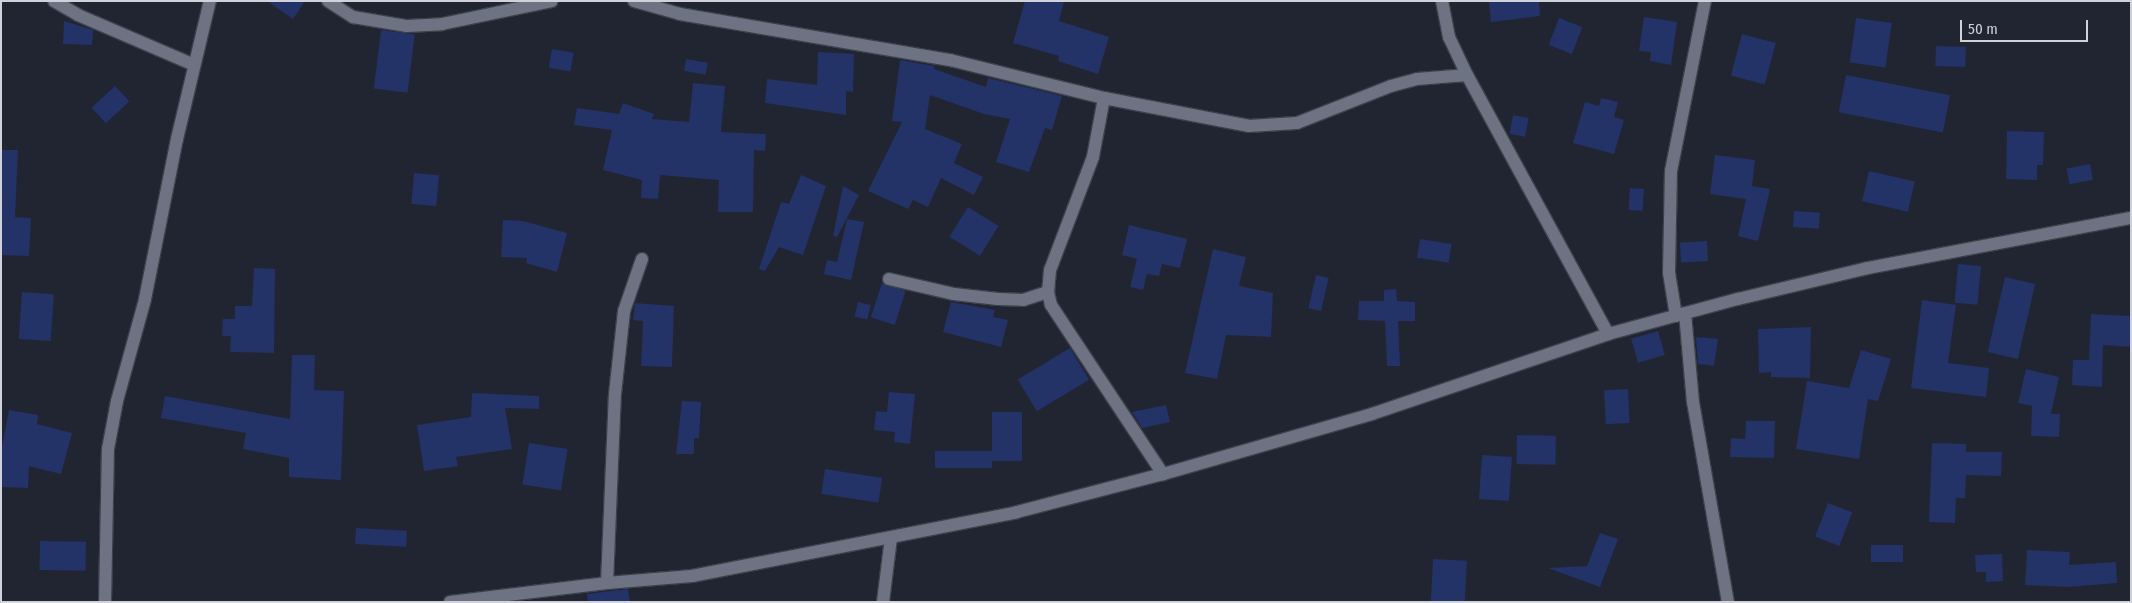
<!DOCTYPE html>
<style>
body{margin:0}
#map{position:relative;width:2132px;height:603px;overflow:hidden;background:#212531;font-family:"Fira Sans Condensed",sans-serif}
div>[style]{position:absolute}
.building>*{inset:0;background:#233267;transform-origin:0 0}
.roads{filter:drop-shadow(1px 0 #3d414b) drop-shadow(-1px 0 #3d414b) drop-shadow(0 1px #3d414b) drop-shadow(0 -1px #3d414b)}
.minor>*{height:12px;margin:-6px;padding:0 6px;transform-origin:6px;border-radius:6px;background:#6d7382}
span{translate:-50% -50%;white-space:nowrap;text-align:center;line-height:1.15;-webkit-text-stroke:4px #212531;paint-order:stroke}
.frame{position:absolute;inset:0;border:2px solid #cfd2da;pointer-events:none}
.scale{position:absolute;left:1960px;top:20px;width:128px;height:22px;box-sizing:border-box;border:2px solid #cfd2da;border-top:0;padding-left:6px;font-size:15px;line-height:18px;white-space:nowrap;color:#cfd2da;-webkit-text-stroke:4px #212531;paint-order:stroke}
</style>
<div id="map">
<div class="building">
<i style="clip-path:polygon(267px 1px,305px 1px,293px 19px)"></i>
<i style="clip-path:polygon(1025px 1px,1064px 1px,1059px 21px,1109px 37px,1098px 74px,1058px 61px,1059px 56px,1013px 43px)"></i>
<i style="clip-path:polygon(1489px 1px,1539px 1px,1540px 16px,1491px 22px)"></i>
<i style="clip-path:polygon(1644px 17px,1677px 22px,1671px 65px,1650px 61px,1651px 52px,1639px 51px)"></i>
<i style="left:1559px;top:18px;width:25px;height:29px;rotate:21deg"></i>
<i style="left:1856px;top:18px;width:36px;height:45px;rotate:8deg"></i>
<i style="clip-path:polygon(64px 21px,93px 30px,92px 45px,63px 44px)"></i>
<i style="left:381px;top:30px;width:34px;height:59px;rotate:7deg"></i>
<i style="left:1742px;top:34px;width:35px;height:43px;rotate:15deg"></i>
<i style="left:1936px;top:46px;width:30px;height:20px;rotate:2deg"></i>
<i style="left:552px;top:49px;width:22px;height:19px;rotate:10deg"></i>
<i style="clip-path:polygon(818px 52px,854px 54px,853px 92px,846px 91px,846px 115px,765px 103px,767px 79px,817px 85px)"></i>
<i style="left:686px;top:59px;width:22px;height:12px;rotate:10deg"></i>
<i style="clip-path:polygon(900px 60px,934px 66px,934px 69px,986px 87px,988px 78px,1062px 96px,1052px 130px,1045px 128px,1029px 172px,996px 162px,1010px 119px,984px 114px,930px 95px,925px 129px,962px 144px,954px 163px,983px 177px,974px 195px,941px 178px,928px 207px,913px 200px,908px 209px,868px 191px,902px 122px,892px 121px)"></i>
<i style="left:1846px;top:75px;width:106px;height:38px;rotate:11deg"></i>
<i style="clip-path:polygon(693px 83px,725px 86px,721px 132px,766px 134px,765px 151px,754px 150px,753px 212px,718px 212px,719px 180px,660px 175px,658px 199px,641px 198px,642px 180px,603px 170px,612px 130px,574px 125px,577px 108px,619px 114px,623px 103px,654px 114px,652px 119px,689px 122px)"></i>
<i style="left:115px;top:86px;width:21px;height:32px;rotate:47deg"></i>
<i style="clip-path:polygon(1601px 98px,1618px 102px,1614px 117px,1624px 120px,1614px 154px,1573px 143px,1585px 102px,1599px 106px)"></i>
<i style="left:1513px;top:115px;width:16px;height:19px;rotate:11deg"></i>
<i style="clip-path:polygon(2007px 131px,2044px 132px,2043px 165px,2037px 165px,2037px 180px,2006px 179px)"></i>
<i style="clip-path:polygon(1px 150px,18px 150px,15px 217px,31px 218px,29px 256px,1px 255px)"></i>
<i style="clip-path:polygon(1715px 155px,1755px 160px,1752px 186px,1770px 189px,1758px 241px,1738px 236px,1746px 199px,1710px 194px)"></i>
<i style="left:2090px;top:164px;width:16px;height:24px;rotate:79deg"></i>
<i style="left:1869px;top:171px;width:47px;height:31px;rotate:13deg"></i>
<i style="left:414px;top:173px;width:25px;height:31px;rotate:5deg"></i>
<i style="clip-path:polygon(801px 175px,826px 186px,803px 255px,779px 247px,765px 271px,759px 269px,781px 202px,789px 204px)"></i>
<i style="clip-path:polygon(843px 186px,859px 195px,837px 237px,833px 236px)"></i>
<i style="left:1630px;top:188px;width:14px;height:22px;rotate:4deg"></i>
<i style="left:968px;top:207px;width:36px;height:35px;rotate:32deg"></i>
<i style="left:1794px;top:211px;width:26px;height:16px;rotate:4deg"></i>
<i style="clip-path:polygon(847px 219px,864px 222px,851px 280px,824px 274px,827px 260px,837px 262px)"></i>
<i style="clip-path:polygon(503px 220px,523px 221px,567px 233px,557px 272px,526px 263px,527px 258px,501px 257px)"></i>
<i style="clip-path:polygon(1129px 225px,1187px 239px,1180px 268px,1162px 264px,1159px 276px,1147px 274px,1143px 290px,1130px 287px,1137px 259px,1122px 255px)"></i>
<i style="left:1420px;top:239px;width:32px;height:19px;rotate:9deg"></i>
<i style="left:1707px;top:241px;width:20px;height:27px;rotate:87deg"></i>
<i style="clip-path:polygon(1213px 249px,1246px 257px,1239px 286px,1273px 293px,1271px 337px,1226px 335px,1217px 379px,1185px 373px)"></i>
<i style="left:1958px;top:264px;width:23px;height:39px;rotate:5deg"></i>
<i style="clip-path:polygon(254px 268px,275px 269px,274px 353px,230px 352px,231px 336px,222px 336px,223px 319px,235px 319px,235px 306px,252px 306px)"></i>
<i style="left:1316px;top:275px;width:13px;height:34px;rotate:13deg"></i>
<i style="left:2005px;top:277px;width:31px;height:77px;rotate:13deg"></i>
<i style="left:882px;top:283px;width:25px;height:36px;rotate:18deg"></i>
<i style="clip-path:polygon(1396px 289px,1397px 301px,1415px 302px,1415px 321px,1398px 321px,1400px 366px,1387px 366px,1385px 321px,1358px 320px,1359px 301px,1384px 301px,1384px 290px)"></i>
<i style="left:22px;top:292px;width:32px;height:47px;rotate:4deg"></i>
<i style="clip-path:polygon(1922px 300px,1956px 305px,1948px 363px,1989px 368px,1986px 397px,1911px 388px)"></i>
<i style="left:858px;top:302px;width:13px;height:15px;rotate:13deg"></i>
<i style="clip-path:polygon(951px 302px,995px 310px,993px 317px,1008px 320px,1001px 347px,943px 332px)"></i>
<i style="clip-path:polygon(635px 303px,674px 306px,672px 367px,641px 366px,643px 321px,633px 320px)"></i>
<i style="clip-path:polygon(2091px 314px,2131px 316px,2131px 347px,2103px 345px,2102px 387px,2072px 385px,2073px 360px,2089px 360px)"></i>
<i style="clip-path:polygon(1811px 327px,1810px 378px,1771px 377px,1771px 372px,1759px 373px,1758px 329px)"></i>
<i style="left:1658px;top:331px;width:25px;height:28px;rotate:74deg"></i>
<i style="clip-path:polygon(1696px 337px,1718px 339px,1714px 366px,1698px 364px)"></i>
<i style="left:1070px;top:348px;width:37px;height:61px;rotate:59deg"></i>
<i style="clip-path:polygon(1861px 350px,1891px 359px,1878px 401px,1868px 399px,1859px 459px,1796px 449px,1807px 381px,1849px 388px)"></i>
<i style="clip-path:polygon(292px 355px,315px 355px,314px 390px,344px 391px,341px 480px,289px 477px,289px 458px,243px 449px,246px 433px,161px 418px,165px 396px,290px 419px)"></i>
<i style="clip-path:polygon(2026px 369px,2059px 377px,2051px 414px,2060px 414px,2059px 437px,2031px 436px,2032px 406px,2018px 403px)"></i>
<i style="left:1628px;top:389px;width:34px;height:24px;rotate:87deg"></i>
<i style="clip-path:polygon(889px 392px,915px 394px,910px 444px,894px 442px,895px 432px,874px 430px,876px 411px,887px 412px)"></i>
<i style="clip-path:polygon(472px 393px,539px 396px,539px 409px,505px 408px,512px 449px,456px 457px,458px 466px,424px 471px,417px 425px,471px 417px)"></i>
<i style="clip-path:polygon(682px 401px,701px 402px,699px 438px,694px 438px,694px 454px,676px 454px)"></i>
<i style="clip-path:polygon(1166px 405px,1170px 422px,1142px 428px,1132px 412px)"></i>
<i style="clip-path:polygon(9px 410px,38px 415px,37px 424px,72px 433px,61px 474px,29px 466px,28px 488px,1px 487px,1px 452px)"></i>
<i style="left:992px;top:412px;width:30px;height:49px"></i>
<i style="clip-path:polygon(1746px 421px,1775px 421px,1774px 458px,1730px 457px,1731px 438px,1745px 439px)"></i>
<i style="left:1517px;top:435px;width:39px;height:29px;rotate:1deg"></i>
<i style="left:529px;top:443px;width:39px;height:42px;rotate:9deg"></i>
<i style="clip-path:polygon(1932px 443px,1966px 444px,1966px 452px,2002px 452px,2001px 476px,1966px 475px,1965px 498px,1956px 498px,1955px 523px,1929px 522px)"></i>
<i style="left:992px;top:451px;width:17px;height:57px;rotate:90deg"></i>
<i style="left:1482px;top:455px;width:30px;height:44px;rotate:4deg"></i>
<i style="left:825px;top:469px;width:58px;height:25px;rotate:9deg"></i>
<i style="left:1828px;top:503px;width:26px;height:36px;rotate:21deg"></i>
<i style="left:356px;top:528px;width:51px;height:16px;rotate:3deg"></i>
<i style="clip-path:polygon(1600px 533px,1618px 539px,1600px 587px,1548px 568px,1587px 566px)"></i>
<i style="left:40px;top:541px;width:46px;height:29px;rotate:1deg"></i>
<i style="left:1871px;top:545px;width:32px;height:17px"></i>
<i style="clip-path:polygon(2027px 550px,2070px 552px,2069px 565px,2116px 562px,2117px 583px,2068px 587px,2025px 585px)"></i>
<i style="clip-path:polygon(2002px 554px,2003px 581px,1986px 582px,1986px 572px,1976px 572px,1975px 555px)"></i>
<i style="left:1433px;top:559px;width:34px;height:43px;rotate:3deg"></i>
<i style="clip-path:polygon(628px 589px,630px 602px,588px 602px,587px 594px)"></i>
</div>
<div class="roads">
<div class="minor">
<i style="left:54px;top:1px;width:28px;rotate:30deg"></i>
<i style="left:78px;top:15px;width:126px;rotate:23.3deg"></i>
<i style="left:328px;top:1px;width:30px;rotate:33deg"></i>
<i style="left:353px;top:17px;width:55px;rotate:9.5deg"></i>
<i style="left:407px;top:26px;width:35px;rotate:-3deg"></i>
<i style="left:442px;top:24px;width:112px;rotate:-11.8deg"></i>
<i style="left:634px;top:1px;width:48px;rotate:15.8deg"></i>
<i style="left:680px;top:14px;width:274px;rotate:9.7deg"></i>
<i style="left:950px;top:60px;width:159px;rotate:13.9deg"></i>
<i style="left:1104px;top:98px;width:148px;rotate:10.9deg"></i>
<i style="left:1249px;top:126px;width:48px;rotate:-3.6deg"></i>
<i style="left:1297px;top:123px;width:101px;rotate:-21.5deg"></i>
<i style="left:1391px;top:86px;width:27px;rotate:-15deg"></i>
<i style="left:1417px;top:79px;width:50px;rotate:-4.6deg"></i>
<i style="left:1442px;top:1px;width:37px;rotate:79deg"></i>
<i style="left:1449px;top:37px;width:42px;rotate:64.7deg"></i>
<i style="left:1467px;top:75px;width:295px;rotate:61.4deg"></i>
<i style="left:1104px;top:98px;width:60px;rotate:100.6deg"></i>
<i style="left:1093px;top:157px;width:121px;rotate:110.8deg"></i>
<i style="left:1050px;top:270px;width:22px;rotate:95deg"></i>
<i style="left:1048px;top:292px;width:13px;rotate:77deg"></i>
<i style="left:1051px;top:305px;width:203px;rotate:56.5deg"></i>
<i style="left:889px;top:279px;width:67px;rotate:13deg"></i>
<i style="left:954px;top:294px;width:44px;rotate:6.5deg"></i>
<i style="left:998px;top:299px;width:25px;rotate:2deg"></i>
<i style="left:1023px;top:300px;width:26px;rotate:-18deg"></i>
<i style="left:1685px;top:313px;width:89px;rotate:84.9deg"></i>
<i style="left:1693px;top:402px;width:203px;rotate:80.1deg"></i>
<i style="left:1676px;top:316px;width:44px;rotate:-99.2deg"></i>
<i style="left:1669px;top:273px;width:102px;rotate:-88.9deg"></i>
<i style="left:1671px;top:171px;width:173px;rotate:-78.7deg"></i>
<i style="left:607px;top:583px;width:189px;rotate:-87.6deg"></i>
<i style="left:615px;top:394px;width:83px;rotate:-83.8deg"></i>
<i style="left:624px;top:311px;width:55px;rotate:-70.9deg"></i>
<i style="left:105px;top:602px;width:153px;rotate:-88.9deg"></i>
<i style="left:108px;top:449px;width:49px;rotate:-79.4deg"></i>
<i style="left:117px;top:401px;width:106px;rotate:-74.6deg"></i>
<i style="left:145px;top:299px;width:163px;rotate:-78.7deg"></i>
<i style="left:177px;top:139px;width:142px;rotate:-76.6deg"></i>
<i style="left:450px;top:602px;width:158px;rotate:-6.9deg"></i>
<i style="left:607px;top:583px;width:85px;rotate:-4.7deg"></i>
<i style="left:692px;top:576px;width:331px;rotate:-11.1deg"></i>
<i style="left:1017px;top:512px;width:151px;rotate:-14.6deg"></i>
<i style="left:1163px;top:474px;width:217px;rotate:-16deg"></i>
<i style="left:1372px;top:414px;width:249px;rotate:-18.7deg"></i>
<i style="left:1608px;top:334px;width:135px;rotate:-15.1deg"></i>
<i style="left:1738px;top:299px;width:134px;rotate:-13.4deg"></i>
<i style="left:1868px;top:268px;width:268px;rotate:-10.8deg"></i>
<i style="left:883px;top:602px;width:64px;rotate:-82.9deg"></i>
</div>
</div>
<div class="frame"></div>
<div class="scale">50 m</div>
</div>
